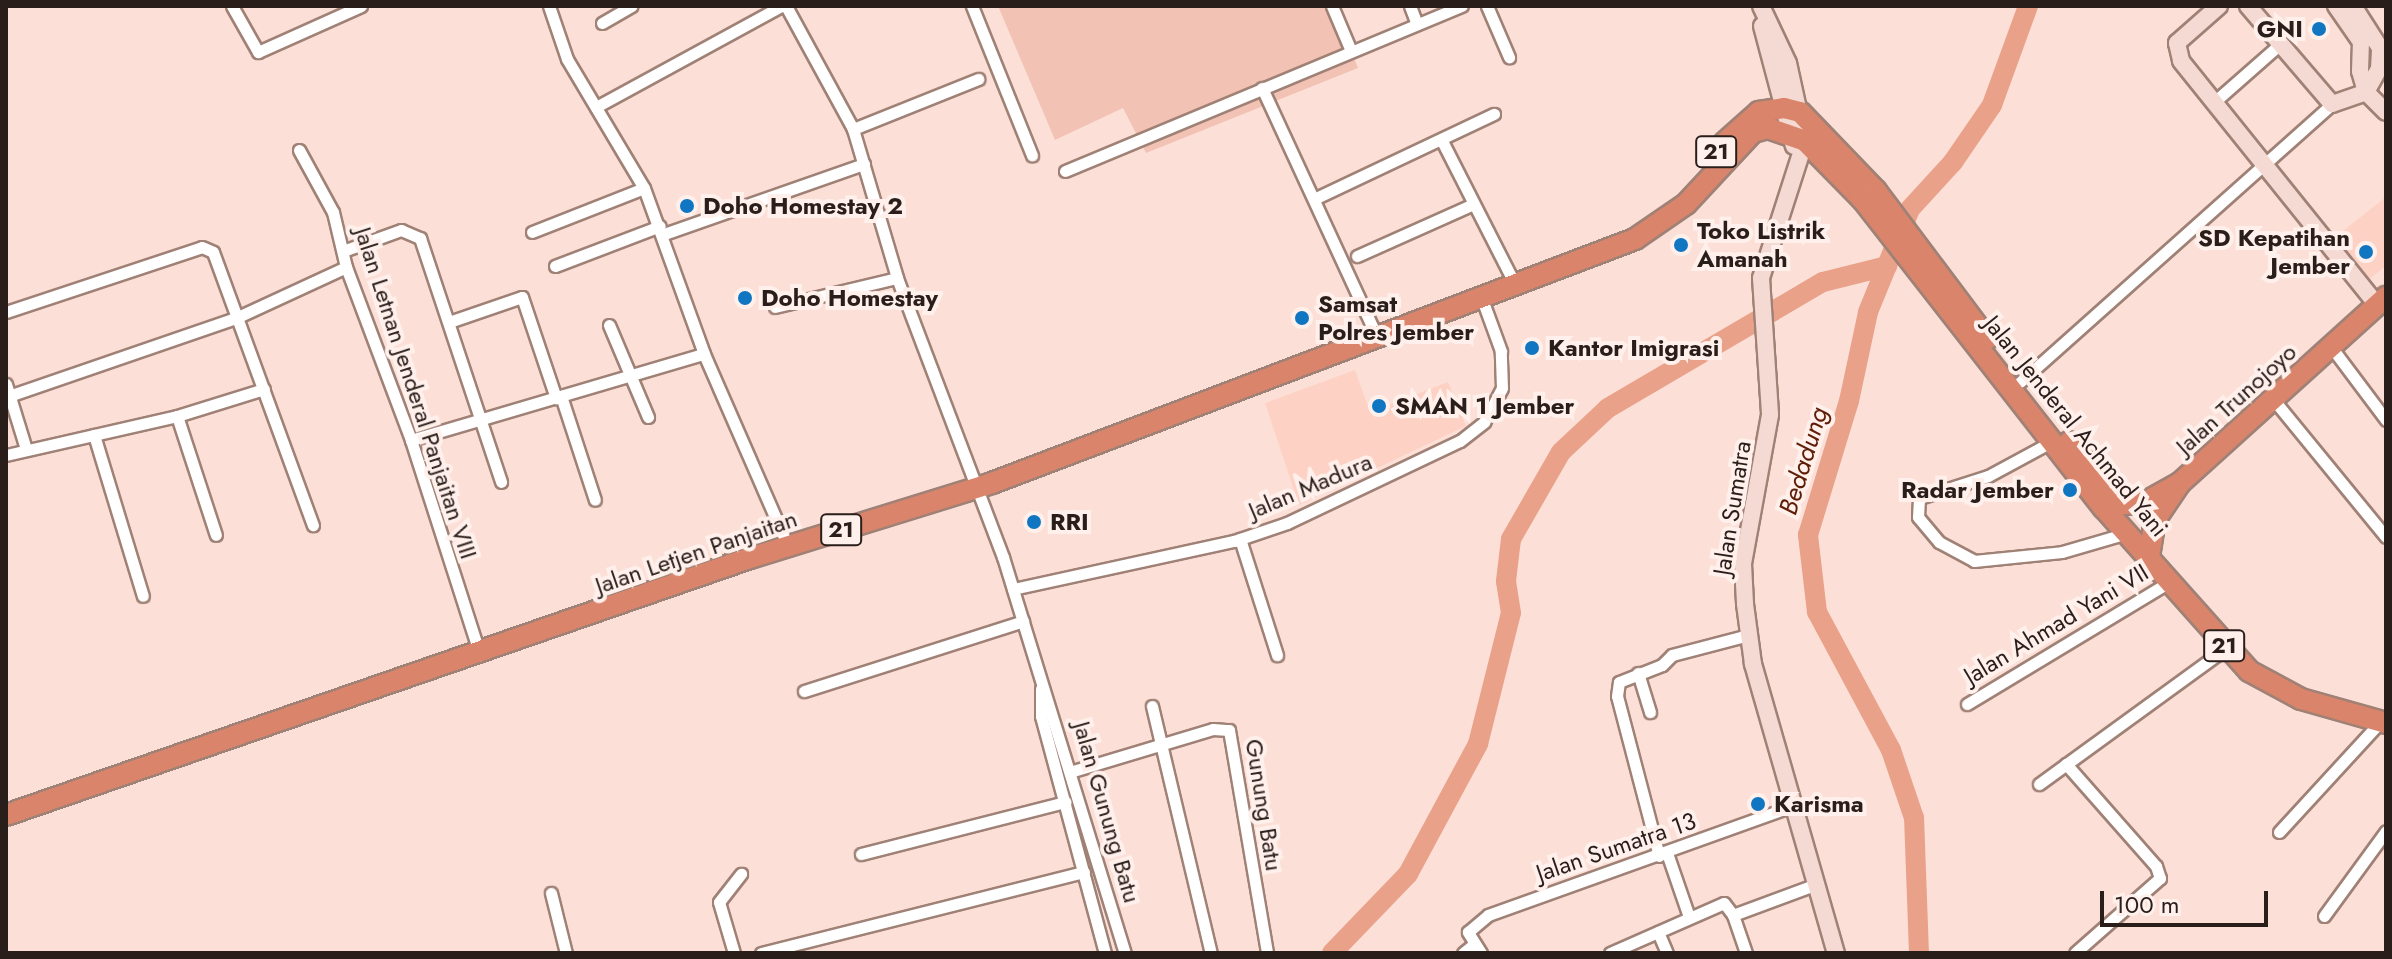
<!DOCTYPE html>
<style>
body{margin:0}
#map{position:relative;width:2392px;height:959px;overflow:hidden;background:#fce0d7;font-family:Jost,sans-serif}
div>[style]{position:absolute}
.built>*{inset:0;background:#fdd1c4}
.green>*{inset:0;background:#f2c3b4}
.river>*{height:20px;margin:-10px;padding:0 10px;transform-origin:10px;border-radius:10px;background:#eaa18a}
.roads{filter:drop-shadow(2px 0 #a08176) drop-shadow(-2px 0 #a08176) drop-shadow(0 2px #a08176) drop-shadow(0 -2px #a08176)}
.street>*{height:11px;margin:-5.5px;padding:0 5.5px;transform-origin:5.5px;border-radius:5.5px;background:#fff}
.secondary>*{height:16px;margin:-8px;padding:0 8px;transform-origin:8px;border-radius:8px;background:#f4dad3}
.highway>*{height:20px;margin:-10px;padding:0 10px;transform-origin:10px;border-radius:10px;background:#da856b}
.dots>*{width:22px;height:22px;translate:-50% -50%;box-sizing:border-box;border:4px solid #fff0ec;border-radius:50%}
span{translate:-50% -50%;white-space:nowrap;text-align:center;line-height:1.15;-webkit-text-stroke:8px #fff0ec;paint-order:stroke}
.shield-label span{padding:2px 6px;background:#fff0ec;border:2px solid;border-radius:6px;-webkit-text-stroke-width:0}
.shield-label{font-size:22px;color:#2a1e1a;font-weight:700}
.poi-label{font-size:24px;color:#2a1e1a;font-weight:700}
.right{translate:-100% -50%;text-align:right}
.left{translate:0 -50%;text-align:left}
.street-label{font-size:24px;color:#2a1e1a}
.water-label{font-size:26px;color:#5d1d06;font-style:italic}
.frame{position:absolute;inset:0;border:8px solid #2a1e1a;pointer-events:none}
.scale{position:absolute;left:2100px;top:891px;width:168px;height:36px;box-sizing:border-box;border:4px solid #2a1e1a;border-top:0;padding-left:10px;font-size:24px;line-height:28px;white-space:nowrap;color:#2a1e1a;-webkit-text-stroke:6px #fff0ec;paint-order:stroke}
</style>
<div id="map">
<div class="built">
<i style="clip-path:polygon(2386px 197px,2386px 266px,2368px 280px,2334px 238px)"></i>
<i style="clip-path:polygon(1355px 370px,1370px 412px,1448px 382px,1466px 426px,1299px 505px,1265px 403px)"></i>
</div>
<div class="green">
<i style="clip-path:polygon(998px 6px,1333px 6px,1358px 68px,1146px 153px,1123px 108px,1055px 140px)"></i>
</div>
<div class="river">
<i style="left:1332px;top:953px;width:110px;rotate:-46.1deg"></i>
<i style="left:1408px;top:874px;width:148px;rotate:-61.7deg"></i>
<i style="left:1478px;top:744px;width:135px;rotate:-75.9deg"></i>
<i style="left:1511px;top:613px;width:32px;rotate:-99deg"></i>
<i style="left:1506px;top:581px;width:42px;rotate:-83.2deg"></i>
<i style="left:1511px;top:539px;width:100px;rotate:-60.1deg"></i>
<i style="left:1561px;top:452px;width:64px;rotate:-43.1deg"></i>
<i style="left:1608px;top:408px;width:249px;rotate:-30.4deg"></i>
<i style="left:1823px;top:282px;width:66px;rotate:-14deg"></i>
<i style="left:1919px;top:953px;width:135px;rotate:-92.1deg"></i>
<i style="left:1914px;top:818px;width:72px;rotate:-108.7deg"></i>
<i style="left:1891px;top:750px;width:157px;rotate:-118.2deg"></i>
<i style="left:1817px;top:612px;width:78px;rotate:-96.7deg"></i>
<i style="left:1808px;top:535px;width:140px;rotate:-73deg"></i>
<i style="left:1849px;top:401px;width:91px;rotate:-77.9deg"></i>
<i style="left:1868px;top:312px;width:111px;rotate:-67.8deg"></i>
<i style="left:1910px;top:209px;width:64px;rotate:-47.5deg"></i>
<i style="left:1953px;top:162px;width:69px;rotate:-55.6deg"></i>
<i style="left:1992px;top:105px;width:105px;rotate:-70deg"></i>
</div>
<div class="roads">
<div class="street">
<i style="left:232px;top:6px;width:53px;rotate:60.5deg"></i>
<i style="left:258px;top:52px;width:113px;rotate:-24.1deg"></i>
<i style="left:549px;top:6px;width:56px;rotate:71.2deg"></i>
<i style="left:567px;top:59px;width:150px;rotate:59.2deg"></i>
<i style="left:644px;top:188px;width:177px;rotate:70.1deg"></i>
<i style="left:704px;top:354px;width:210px;rotate:66.4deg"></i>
<i style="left:786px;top:6px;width:140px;rotate:61.4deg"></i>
<i style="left:853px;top:129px;width:155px;rotate:73.5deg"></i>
<i style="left:897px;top:278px;width:298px;rotate:69.2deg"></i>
<i style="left:1003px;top:557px;width:414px;rotate:72.9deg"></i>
<i style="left:972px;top:6px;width:161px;rotate:68.1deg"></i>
<i style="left:1332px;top:6px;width:49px;rotate:67.1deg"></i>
<i style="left:1410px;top:6px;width:19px;rotate:69deg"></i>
<i style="left:1487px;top:6px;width:56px;rotate:66.7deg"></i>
<i style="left:602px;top:23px;width:34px;rotate:-30deg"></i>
<i style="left:1262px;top:88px;width:274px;rotate:65.2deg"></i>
<i style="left:2213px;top:103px;width:88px;rotate:-41.3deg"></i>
<i style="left:596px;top:107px;width:211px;rotate:-28.6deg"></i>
<i style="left:853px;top:129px;width:135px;rotate:-21.8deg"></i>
<i style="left:1442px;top:141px;width:163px;rotate:63deg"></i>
<i style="left:299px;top:150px;width:71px;rotate:61.3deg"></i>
<i style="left:333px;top:212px;width:57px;rotate:76.7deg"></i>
<i style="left:346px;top:267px;width:185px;rotate:69.4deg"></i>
<i style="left:411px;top:440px;width:226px;rotate:72.2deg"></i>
<i style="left:1065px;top:171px;width:430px;rotate:-22.6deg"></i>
<i style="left:1316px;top:198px;width:197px;rotate:-25.3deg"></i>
<i style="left:532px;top:232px;width:120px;rotate:-21.4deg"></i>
<i style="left:664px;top:234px;width:212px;rotate:-19.3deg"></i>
<i style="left:343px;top:251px;width:62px;rotate:-19.9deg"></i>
<i style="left:401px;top:230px;width:21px;rotate:23deg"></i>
<i style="left:420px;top:238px;width:257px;rotate:71.6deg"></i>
<i style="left:1357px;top:256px;width:127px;rotate:-24.1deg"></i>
<i style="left:555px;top:266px;width:112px;rotate:-20.9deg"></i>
<i style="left:775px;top:307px;width:125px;rotate:-13.4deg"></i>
<i style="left:6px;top:312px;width:206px;rotate:-18.3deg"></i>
<i style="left:202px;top:247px;width:12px;rotate:24deg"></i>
<i style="left:213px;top:252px;width:291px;rotate:69.9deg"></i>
<i style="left:449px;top:322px;width:77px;rotate:-18.9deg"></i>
<i style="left:522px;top:297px;width:107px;rotate:71.4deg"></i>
<i style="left:609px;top:325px;width:100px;rotate:67deg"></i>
<i style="left:2332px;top:348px;width:90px;rotate:53.1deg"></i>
<i style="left:2020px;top:382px;width:418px;rotate:-41.7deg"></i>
<i style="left:6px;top:384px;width:68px;rotate:72.9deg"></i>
<i style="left:561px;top:396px;width:109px;rotate:71.9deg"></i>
<i style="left:6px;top:397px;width:245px;rotate:-19deg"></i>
<i style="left:238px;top:317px;width:119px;rotate:-24.8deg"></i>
<i style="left:2273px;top:399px;width:178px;rotate:50.7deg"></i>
<i style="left:177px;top:416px;width:125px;rotate:71.9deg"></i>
<i style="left:94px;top:435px;width:168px;rotate:73.1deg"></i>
<i style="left:411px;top:440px;width:305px;rotate:-16.4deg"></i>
<i style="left:2051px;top:442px;width:72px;rotate:151.6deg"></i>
<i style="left:1988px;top:476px;width:72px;rotate:162.3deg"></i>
<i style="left:1919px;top:498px;width:19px;rotate:93deg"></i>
<i style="left:1918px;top:517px;width:33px;rotate:50deg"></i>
<i style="left:1939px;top:542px;width:40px;rotate:28deg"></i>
<i style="left:1974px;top:561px;width:88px;rotate:-5.8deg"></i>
<i style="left:2062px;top:552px;width:68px;rotate:-16.3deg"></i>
<i style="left:6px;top:455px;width:175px;rotate:-12.8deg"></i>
<i style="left:177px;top:416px;width:91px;rotate:-17.2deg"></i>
<i style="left:1240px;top:539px;width:122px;rotate:72.3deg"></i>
<i style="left:1013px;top:589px;width:226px;rotate:-12.3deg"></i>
<i style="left:1234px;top:541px;width:56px;rotate:-18.8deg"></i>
<i style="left:1287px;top:523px;width:191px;rotate:-25.4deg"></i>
<i style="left:1460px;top:441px;width:31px;rotate:-38deg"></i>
<i style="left:1484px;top:422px;width:38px;rotate:-62deg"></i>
<i style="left:1502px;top:388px;width:37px;rotate:-92deg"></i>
<i style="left:1501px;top:351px;width:55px;rotate:-110.1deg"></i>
<i style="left:1638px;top:673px;width:41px;rotate:72.9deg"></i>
<i style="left:1041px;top:689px;width:27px;rotate:90deg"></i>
<i style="left:1041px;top:716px;width:245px;rotate:74.9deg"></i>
<i style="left:804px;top:691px;width:230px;rotate:-17.7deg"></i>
<i style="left:1967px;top:704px;width:236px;rotate:-31.1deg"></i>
<i style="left:1152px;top:706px;width:254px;rotate:76.6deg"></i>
<i style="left:2066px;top:764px;width:136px;rotate:48.6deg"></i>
<i style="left:2156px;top:866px;width:13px;rotate:72deg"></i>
<i style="left:2160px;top:878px;width:113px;rotate:138.6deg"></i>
<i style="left:1073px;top:771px;width:146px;rotate:-16.7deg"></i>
<i style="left:1213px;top:729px;width:16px;rotate:4deg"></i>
<i style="left:1229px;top:730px;width:226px;rotate:80.3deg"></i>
<i style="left:2039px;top:784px;width:231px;rotate:-36deg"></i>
<i style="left:2279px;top:832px;width:149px;rotate:-47.4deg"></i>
<i style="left:1667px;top:853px;width:68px;rotate:71deg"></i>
<i style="left:861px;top:854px;width:211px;rotate:-14.3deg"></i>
<i style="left:1659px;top:856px;width:165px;rotate:-104.7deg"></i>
<i style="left:1617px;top:696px;width:14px;rotate:-82deg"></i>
<i style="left:1619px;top:682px;width:46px;rotate:-21.6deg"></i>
<i style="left:1662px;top:665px;width:14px;rotate:-45deg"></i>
<i style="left:1672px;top:655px;width:79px;rotate:-14.7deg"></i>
<i style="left:551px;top:893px;width:62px;rotate:76deg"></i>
<i style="left:1733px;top:915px;width:40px;rotate:71.1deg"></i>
<i style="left:2324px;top:916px;width:105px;rotate:-53.9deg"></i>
<i style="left:1658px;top:932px;width:23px;rotate:67deg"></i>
<i style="left:734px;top:953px;width:53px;rotate:-106.4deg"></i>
<i style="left:719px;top:902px;width:36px;rotate:-52deg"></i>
<i style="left:761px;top:953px;width:333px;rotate:-14.1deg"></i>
<i style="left:1463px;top:953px;width:14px;rotate:-39deg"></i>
<i style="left:1481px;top:953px;width:25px;rotate:-122deg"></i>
<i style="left:1468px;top:932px;width:26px;rotate:-40deg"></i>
<i style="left:1488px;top:915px;width:326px;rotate:-19.7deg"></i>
<i style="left:1610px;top:953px;width:124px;rotate:-23.7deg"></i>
<i style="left:1724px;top:903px;width:15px;rotate:53deg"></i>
<i style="left:1733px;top:915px;width:90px;rotate:-20.3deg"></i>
</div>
<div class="secondary">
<i style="left:1761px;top:6px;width:63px;rotate:64.7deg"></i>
<i style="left:1788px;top:63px;width:80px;rotate:77.7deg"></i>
<i style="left:1805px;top:141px;width:144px;rotate:107.8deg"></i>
<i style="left:1761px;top:278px;width:137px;rotate:86.2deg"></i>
<i style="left:1770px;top:415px;width:151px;rotate:100.3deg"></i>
<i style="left:1743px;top:564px;width:40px;rotate:87.1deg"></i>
<i style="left:1745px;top:604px;width:61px;rotate:82.4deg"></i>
<i style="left:1753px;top:664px;width:301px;rotate:74deg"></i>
<i style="left:2219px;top:6px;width:56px;rotate:138.6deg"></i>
<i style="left:2177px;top:43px;width:18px;rotate:77deg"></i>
<i style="left:2181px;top:61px;width:313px;rotate:51.2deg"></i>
<i style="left:2248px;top:6px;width:129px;rotate:49.4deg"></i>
<i style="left:2332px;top:104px;width:36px;rotate:-19deg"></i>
<i style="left:2366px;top:92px;width:26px;rotate:-61deg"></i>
<i style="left:2379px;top:69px;width:21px;rotate:-87deg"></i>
<i style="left:2380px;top:48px;width:50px;rotate:-122.7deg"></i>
<i style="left:2336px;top:6px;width:44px;rotate:55.2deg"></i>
<i style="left:2361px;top:42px;width:29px;rotate:92deg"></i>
<i style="left:2360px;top:71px;width:22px;rotate:74deg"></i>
<i style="left:2366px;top:92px;width:28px;rotate:45deg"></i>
<i style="left:1762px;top:26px;width:124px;rotate:75.1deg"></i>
</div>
<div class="highway">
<i style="left:1724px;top:143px;width:47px;rotate:-41.5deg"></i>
<i style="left:1759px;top:112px;width:25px;rotate:-9deg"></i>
<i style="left:1784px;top:108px;width:16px;rotate:14deg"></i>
<i style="left:1800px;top:112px;width:110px;rotate:46.1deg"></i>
<i style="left:1876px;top:191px;width:185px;rotate:53.1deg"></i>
<i style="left:2069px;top:442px;width:69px;rotate:51.5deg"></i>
<i style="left:2112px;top:496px;width:15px;rotate:32deg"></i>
<i style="left:2125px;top:504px;width:19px;rotate:-3deg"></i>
<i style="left:2144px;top:503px;width:41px;rotate:-29.1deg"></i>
<i style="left:2149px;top:557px;width:37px;rotate:-81deg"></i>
<i style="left:2155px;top:520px;width:45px;rotate:-56deg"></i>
<i style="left:2180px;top:483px;width:278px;rotate:-42.1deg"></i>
<i style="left:6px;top:815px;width:787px;rotate:-19.06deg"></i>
<i style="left:750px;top:558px;width:253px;rotate:-17.2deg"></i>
<i style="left:992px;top:483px;width:688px;rotate:-20.78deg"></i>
<i style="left:1635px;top:239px;width:62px;rotate:-34.5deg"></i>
<i style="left:1686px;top:204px;width:98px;rotate:-47.1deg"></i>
<i style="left:1753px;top:132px;width:16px;rotate:-15deg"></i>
<i style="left:1768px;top:128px;width:39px;rotate:19deg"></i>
<i style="left:1805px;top:141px;width:83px;rotate:45.5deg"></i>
<i style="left:1863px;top:200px;width:391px;rotate:52deg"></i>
<i style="left:2104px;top:508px;width:218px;rotate:48.3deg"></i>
<i style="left:2249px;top:671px;width:59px;rotate:28.3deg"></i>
<i style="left:2301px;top:699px;width:88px;rotate:15.8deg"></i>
</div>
</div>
<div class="dots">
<i style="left:2319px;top:29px;background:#1076c1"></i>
<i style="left:687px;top:206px;background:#1076c1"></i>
<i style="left:1681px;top:245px;background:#1076c1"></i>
<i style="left:2366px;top:252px;background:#1076c1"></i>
<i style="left:745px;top:298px;background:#1076c1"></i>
<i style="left:1302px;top:318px;background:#1076c1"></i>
<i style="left:1532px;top:348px;background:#1076c1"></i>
<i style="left:1379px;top:406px;background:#1076c1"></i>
<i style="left:2070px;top:490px;background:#1076c1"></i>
<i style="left:1034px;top:522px;background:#1076c1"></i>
<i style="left:1758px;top:804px;background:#1076c1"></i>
</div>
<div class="shield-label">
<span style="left:1716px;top:152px">21</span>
<span style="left:841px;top:530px">21</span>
<span style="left:2224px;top:646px">21</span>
</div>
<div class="poi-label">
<span class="right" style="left:2303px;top:29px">GNI</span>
<span class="left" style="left:703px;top:206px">Doho Homestay 2</span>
<span class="left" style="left:1697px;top:245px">Toko Listrik<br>Amanah</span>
<span class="right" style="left:2350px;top:252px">SD Kepatihan<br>Jember</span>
<span class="left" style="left:761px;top:298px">Doho Homestay</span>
<span class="left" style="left:1318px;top:318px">Samsat<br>Polres Jember</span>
<span class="left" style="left:1548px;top:348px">Kantor Imigrasi</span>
<span class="left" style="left:1395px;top:406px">SMAN 1 Jember</span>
<span class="right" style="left:2054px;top:490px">Radar Jember</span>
<span class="left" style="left:1050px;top:522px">RRI</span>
<span class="left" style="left:1774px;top:804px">Karisma</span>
</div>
<div class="street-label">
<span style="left:416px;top:393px;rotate:72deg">Jalan Letnan Jenderal Panjaitan VIII</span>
<span style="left:2236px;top:399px;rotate:-42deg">Jalan Trunojoyo</span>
<span style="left:2076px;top:426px;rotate:51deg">Jalan Jenderal Achmad Yani</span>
<span style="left:1310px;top:486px;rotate:-23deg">Jalan Madura</span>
<span style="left:1732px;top:508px;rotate:-81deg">Jalan Sumatra</span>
<span style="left:696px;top:552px;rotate:-19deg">Jalan Letjen Panjaitan</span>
<span style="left:2056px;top:624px;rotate:-31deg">Jalan Ahmad Yani VII</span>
<span style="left:1264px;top:805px;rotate:81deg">Gunung Batu</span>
<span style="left:1107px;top:812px;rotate:74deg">Jalan Gunung Batu</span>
<span style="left:1616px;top:847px;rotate:-19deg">Jalan Sumatra 13</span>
</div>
<div class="water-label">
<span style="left:1804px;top:461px;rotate:-73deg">Bedadung</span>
</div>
<div class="frame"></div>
<div class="scale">100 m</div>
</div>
